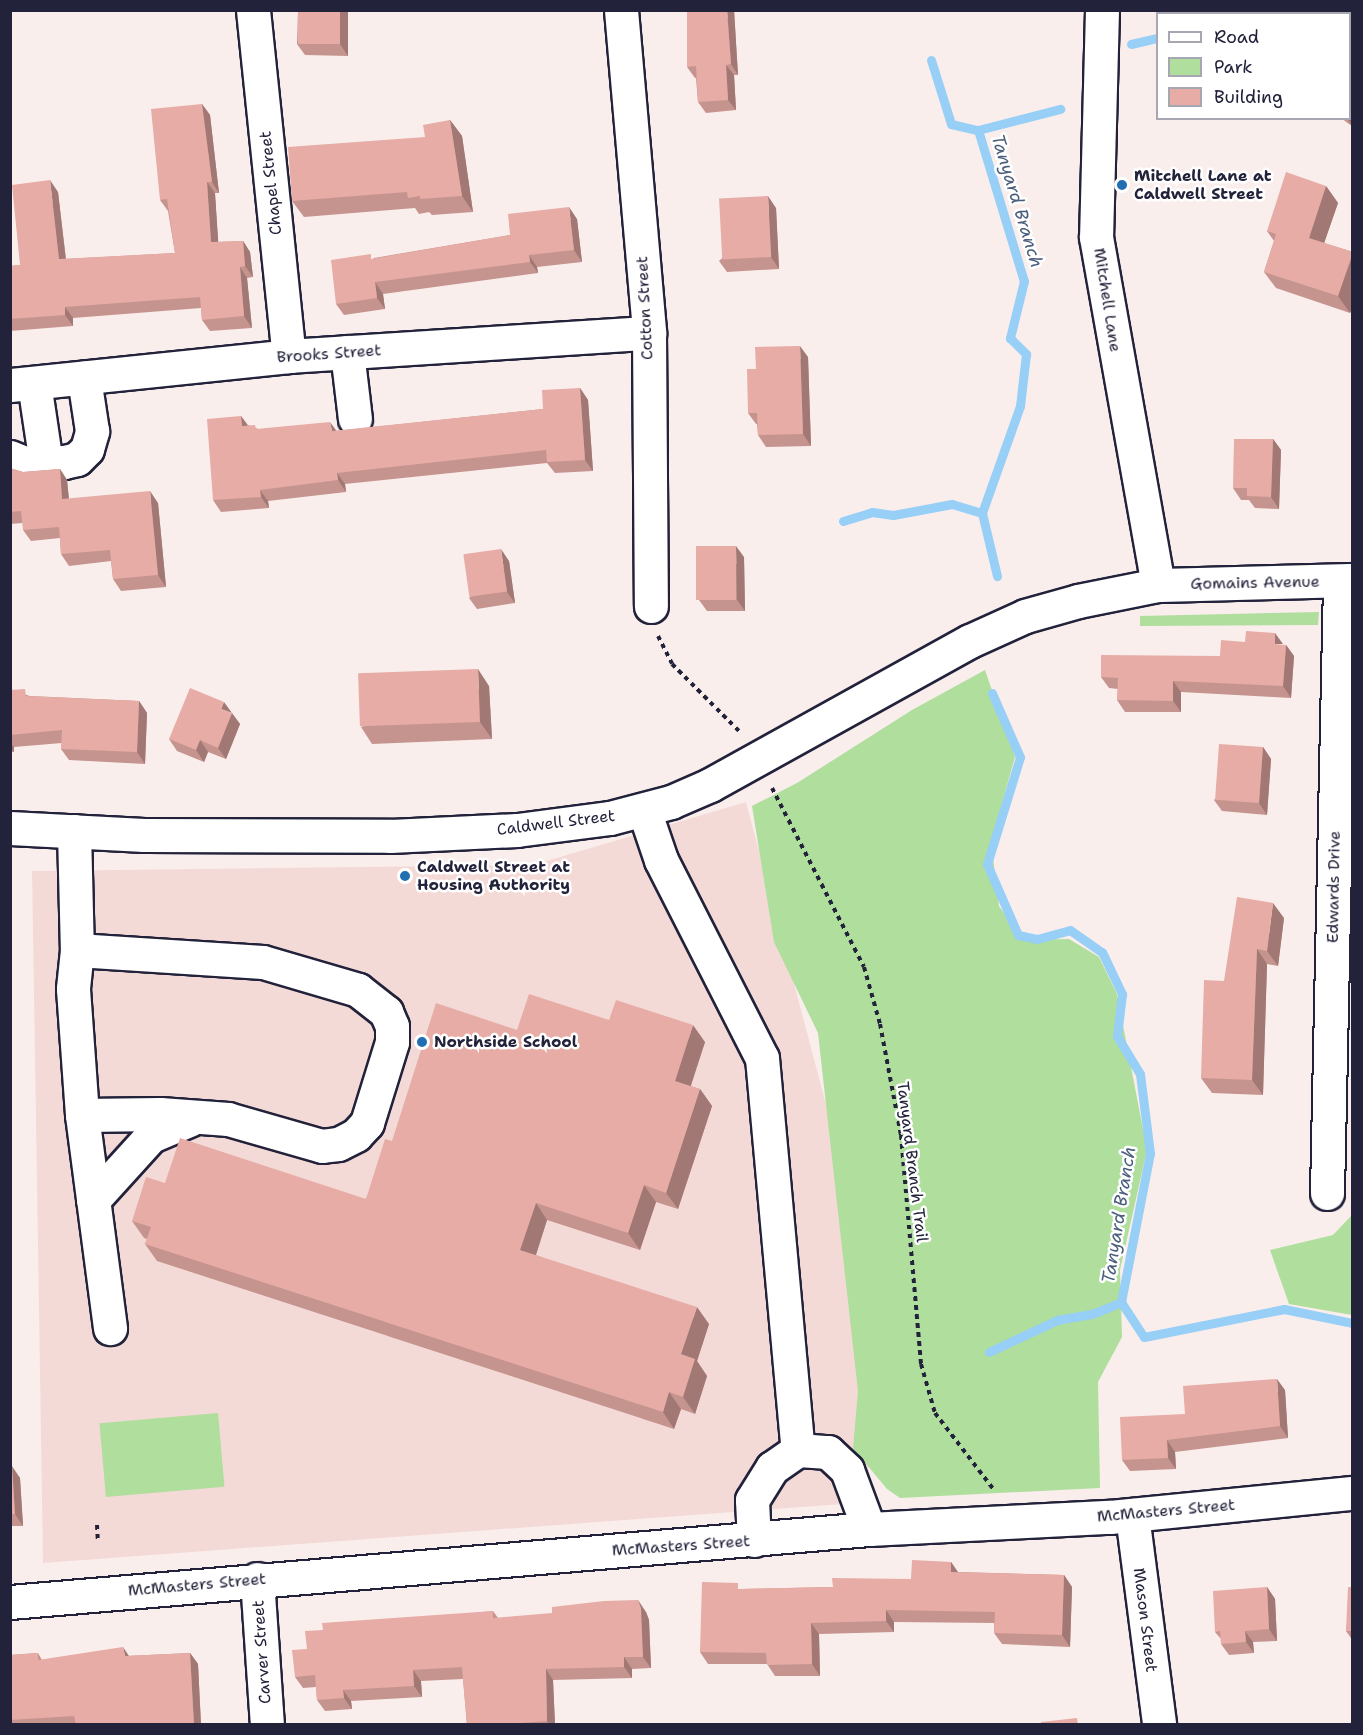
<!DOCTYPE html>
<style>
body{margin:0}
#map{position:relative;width:1363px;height:1735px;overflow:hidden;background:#faeeed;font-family:"Shantell Sans",sans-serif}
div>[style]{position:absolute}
.built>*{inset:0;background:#f4dad7}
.green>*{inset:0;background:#afde9d;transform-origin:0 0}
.stream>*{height:9px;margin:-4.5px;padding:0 4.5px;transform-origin:4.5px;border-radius:4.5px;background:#97cff6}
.path>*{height:4px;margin-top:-2px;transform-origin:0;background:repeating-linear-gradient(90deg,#22223b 0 4.5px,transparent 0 9px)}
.roads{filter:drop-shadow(2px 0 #22223b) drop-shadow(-2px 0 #22223b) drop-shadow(0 2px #22223b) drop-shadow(0 -2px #22223b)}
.minor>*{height:33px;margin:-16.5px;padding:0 16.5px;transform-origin:16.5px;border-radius:16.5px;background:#fff}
.wall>*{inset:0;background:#c6948e}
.shaded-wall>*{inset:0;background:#a17874}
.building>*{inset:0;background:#e6aca5;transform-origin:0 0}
.dots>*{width:16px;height:16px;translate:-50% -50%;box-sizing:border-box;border:3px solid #fff;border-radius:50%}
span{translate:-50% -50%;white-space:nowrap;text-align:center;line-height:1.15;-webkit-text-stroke:5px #fff;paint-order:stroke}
.poi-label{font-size:16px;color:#22223b;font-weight:700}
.left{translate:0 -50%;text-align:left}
.street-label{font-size:16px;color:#22223b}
.water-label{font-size:18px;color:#4b5f7c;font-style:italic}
.frame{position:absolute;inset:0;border:12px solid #22223b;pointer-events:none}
.legend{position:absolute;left:1156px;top:12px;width:195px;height:108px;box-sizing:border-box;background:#fff;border:2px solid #a7a7b1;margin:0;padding:8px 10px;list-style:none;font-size:18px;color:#22223b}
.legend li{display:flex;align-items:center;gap:12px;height:30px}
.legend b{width:30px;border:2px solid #a7a7b1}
</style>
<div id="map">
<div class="built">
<i style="clip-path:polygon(746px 802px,855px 1214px,870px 1502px,43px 1563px,32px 871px,533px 865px)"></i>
</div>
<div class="green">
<i style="clip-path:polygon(1319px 612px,1318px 625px,1140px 626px,1140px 616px)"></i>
<i style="clip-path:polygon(985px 670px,1015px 757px,991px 842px,999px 906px,1023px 940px,1069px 939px,1099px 957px,1117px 994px,1147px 1150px,1120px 1270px,1122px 1337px,1098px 1382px,1100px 1488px,900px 1498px,887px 1489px,853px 1448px,858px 1391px,818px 1033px,774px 942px,752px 806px,797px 783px,912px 710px)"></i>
<i style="clip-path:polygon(1352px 1215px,1352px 1315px,1289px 1304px,1270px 1250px,1333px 1235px)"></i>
<i style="left:218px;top:1413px;width:74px;height:119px;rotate:85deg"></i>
</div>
<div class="stream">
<i style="left:1208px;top:14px;width:6px;rotate:-39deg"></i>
<i style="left:1131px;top:44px;width:28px;rotate:-13deg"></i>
<i style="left:931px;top:60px;width:67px;rotate:72.6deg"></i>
<i style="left:951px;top:124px;width:28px;rotate:13deg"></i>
<i style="left:978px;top:130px;width:158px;rotate:73.1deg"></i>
<i style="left:1024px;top:281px;width:59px;rotate:103.8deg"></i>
<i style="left:1010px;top:338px;width:23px;rotate:45deg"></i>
<i style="left:1026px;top:354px;width:52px;rotate:96.6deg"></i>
<i style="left:1020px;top:406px;width:114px;rotate:109.6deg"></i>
<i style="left:982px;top:513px;width:65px;rotate:76.6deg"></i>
<i style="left:978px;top:130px;width:85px;rotate:-14.4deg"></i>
<i style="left:843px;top:521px;width:30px;rotate:-17deg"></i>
<i style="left:872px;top:512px;width:21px;rotate:8deg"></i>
<i style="left:893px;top:515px;width:60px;rotate:-10.6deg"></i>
<i style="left:952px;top:504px;width:31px;rotate:17deg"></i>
<i style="left:992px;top:693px;width:70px;rotate:66.4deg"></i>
<i style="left:1020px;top:757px;width:112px;rotate:107.1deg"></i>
<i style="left:987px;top:864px;width:77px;rotate:66.4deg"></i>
<i style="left:1018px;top:935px;width:19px;rotate:12deg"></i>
<i style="left:1037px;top:939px;width:34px;rotate:-15deg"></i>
<i style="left:1070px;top:930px;width:39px;rotate:35deg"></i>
<i style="left:1102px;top:952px;width:47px;rotate:64.5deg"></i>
<i style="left:1122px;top:994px;width:42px;rotate:96.8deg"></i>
<i style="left:1117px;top:1036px;width:44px;rotate:58.8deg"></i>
<i style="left:1140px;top:1074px;width:80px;rotate:82.8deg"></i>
<i style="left:1150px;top:1153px;width:152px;rotate:101deg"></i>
<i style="left:1121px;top:1302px;width:42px;rotate:56.7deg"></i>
<i style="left:1144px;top:1337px;width:143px;rotate:-11.3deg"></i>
<i style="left:1284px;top:1309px;width:69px;rotate:11.6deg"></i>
<i style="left:989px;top:1352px;width:75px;rotate:-25.2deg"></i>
<i style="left:1057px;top:1320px;width:36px;rotate:-10deg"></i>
<i style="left:1092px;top:1314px;width:31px;rotate:-22deg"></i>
</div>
<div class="path">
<i style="left:658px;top:636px;width:31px;rotate:63deg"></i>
<i style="left:672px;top:664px;width:96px;rotate:45deg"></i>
<i style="left:772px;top:788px;width:201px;rotate:62.8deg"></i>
<i style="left:864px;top:967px;width:59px;rotate:74.3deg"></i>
<i style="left:880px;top:1024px;width:113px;rotate:79.3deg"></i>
<i style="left:901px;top:1135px;width:230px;rotate:85deg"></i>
<i style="left:921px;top:1364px;width:51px;rotate:74.1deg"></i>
<i style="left:935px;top:1413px;width:97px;rotate:52.5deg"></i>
<i style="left:97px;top:1525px;width:18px;rotate:87deg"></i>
</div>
<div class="roads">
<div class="minor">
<i style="left:253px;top:10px;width:348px;rotate:84.1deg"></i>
<i style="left:621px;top:10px;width:324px;rotate:85deg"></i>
<i style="left:649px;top:333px;width:273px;rotate:89.6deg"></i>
<i style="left:1102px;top:10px;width:227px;rotate:91.5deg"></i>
<i style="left:1096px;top:237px;width:353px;rotate:79.9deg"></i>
<i style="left:347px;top:352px;width:67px;rotate:83.2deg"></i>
<i style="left:34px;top:383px;width:81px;rotate:81.5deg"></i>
<i style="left:10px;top:385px;width:281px;rotate:-5.9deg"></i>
<i style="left:289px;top:356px;width:361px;rotate:-3.7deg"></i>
<i style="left:10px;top:457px;width:22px;rotate:22deg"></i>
<i style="left:30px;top:465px;width:34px;rotate:-5deg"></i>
<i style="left:64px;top:462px;width:13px;rotate:-13deg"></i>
<i style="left:77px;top:459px;width:14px;rotate:-45deg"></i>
<i style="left:87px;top:449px;width:19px;rotate:-74deg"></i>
<i style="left:92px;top:431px;width:54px;rotate:-98.6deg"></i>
<i style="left:644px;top:810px;width:53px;rotate:71.2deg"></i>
<i style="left:661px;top:860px;width:222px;rotate:63deg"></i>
<i style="left:762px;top:1058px;width:394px;rotate:84.8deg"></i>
<i style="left:10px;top:828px;width:134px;rotate:3deg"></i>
<i style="left:144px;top:835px;width:246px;rotate:0.2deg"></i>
<i style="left:390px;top:836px;width:127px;rotate:-2.7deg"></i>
<i style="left:517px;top:830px;width:94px;rotate:-7.4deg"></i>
<i style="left:610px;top:818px;width:63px;rotate:-14.7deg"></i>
<i style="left:671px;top:802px;width:43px;rotate:-23.6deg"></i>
<i style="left:710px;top:785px;width:297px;rotate:-29deg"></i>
<i style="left:970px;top:641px;width:60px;rotate:-24.4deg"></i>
<i style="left:1025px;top:616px;width:55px;rotate:-15.8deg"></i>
<i style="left:1078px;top:601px;width:82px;rotate:-11.3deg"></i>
<i style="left:1158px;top:585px;width:194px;rotate:-1.5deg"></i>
<i style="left:74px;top:831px;width:119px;rotate:88.6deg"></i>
<i style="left:77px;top:950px;width:39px;rotate:96deg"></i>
<i style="left:73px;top:989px;width:126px;rotate:85.9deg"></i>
<i style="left:82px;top:1115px;width:215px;rotate:82.5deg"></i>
<i style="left:77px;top:950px;width:186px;rotate:3.7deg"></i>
<i style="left:263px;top:962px;width:99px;rotate:16.4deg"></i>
<i style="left:358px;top:990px;width:36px;rotate:38deg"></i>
<i style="left:386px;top:1012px;width:15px;rotate:67deg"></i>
<i style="left:392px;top:1026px;width:16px;rotate:90deg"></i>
<i style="left:392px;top:1042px;width:85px;rotate:107.2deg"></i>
<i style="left:367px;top:1123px;width:16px;rotate:133deg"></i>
<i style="left:356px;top:1135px;width:20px;rotate:153deg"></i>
<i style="left:338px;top:1144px;width:16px;rotate:173deg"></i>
<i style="left:322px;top:1146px;width:98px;rotate:-164deg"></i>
<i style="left:228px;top:1119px;width:68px;rotate:-175.8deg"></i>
<i style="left:160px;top:1114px;width:78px;rotate:179.3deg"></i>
<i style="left:1327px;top:1193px;width:612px;rotate:-88.78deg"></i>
<i style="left:93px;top:1200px;width:86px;rotate:-47.8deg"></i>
<i style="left:151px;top:1136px;width:43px;rotate:-23deg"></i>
<i style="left:1132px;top:1515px;width:211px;rotate:82.6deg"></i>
<i style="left:754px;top:1540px;width:40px;rotate:-92.9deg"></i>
<i style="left:752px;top:1500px;width:38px;rotate:-58deg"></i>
<i style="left:772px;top:1468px;width:32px;rotate:-35deg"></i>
<i style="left:798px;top:1450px;width:30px;rotate:4deg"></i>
<i style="left:828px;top:1452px;width:26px;rotate:43deg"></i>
<i style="left:847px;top:1470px;width:63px;rotate:69.6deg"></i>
<i style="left:257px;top:1579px;width:145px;rotate:86.1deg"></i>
<i style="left:10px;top:1602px;width:862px;rotate:-4.86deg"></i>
<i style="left:869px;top:1529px;width:241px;rotate:-2.9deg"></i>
<i style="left:1110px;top:1517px;width:243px;rotate:-5.7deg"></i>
</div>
</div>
<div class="wall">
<i style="clip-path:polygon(298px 10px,348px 10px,348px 56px,305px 55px,297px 44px)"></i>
<i style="clip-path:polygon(734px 10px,738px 75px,734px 75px,736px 110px,706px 113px,698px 102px,696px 78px,695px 78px,687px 67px)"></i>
<i style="clip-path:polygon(1353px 27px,1353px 127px,1341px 118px,1350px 118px)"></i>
<i style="clip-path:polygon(202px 104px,210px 115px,219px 193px,215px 193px,218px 242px,243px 241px,250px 252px,253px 277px,247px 278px,252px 328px,210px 331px,202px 320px,201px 308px,73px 318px,73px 326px,10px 331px,10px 266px,20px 265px,58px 192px,66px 259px,175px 253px,168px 211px,160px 200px)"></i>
<i style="clip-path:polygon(450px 120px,462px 136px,473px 212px,432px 215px,429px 212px,419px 214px,415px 208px,304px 217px,292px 201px,425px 137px)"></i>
<i style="clip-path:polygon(1326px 186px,1338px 203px,1324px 243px,1353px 252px,1353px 306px,1350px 313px,1276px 288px,1264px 272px,1274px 241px,1267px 231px)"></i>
<i style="clip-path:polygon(776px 208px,779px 269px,727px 272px,719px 261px)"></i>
<i style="clip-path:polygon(577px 219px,582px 262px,537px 267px,538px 273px,383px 294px,385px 309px,344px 315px,336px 304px,374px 258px,510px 235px)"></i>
<i style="clip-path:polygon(808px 357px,811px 446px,766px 447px,758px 435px,757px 424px,756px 424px,748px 413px,756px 369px)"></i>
<i style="clip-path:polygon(580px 388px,588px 400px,593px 471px,555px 473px,547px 463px,345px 484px,346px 492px,268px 501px,269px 508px,221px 512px,213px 500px,241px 416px,248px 425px,258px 429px,336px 431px,543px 409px)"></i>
<i style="clip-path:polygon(1273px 439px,1281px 450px,1279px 509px,1255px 508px,1249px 500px,1241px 500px,1233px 488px)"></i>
<i style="clip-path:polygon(10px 468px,23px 472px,60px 469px,67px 480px,69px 499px,158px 503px,166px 587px,121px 591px,113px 579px,111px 561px,69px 566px,61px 554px,60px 538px,31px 541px,23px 530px,23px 523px,10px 524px)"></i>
<i style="clip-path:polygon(744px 557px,745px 611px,707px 611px,699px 600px)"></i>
<i style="clip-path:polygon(509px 561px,515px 603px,477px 609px,469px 598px)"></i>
<i style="clip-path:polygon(1283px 645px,1286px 645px,1294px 656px,1291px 698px,1181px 692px,1181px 712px,1125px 712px,1117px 700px,1118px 689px,1109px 688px,1101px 677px)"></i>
<i style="clip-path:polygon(489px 686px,492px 739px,372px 744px,361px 727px)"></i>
<i style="clip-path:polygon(10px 690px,30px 696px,139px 701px,147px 713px,145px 764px,69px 760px,61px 749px,62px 743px,14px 747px,14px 752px,10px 752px)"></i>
<i style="clip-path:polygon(231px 713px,240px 724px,226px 759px,208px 752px,204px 762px,177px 751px,169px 739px)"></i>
<i style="clip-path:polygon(1263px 747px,1271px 759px,1267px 815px,1222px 811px,1214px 800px)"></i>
<i style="clip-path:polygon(1284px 918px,1278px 966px,1267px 964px,1263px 1095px,1212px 1093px,1201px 1078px,1224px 981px)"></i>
<i style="clip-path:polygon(609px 1020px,705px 1042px,690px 1086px,700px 1089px,712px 1106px,678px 1209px,656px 1202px,640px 1250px,547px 1220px,536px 1255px,709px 1324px,697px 1361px,707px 1376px,695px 1414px,681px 1409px,674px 1429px,157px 1261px,145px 1244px,147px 1239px,144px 1238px,132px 1221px,165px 1183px,366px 1199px,392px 1141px,517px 1030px)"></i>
<i style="clip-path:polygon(1285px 1390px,1288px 1438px,1175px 1452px,1176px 1469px,1130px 1471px,1122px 1460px,1185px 1414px)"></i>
<i style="clip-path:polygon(10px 1466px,20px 1478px,23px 1526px,10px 1526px)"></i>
<i style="clip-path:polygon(951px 1562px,958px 1572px,1064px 1575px,1072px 1587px,1070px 1647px,1002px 1644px,994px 1633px,994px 1623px,894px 1622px,894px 1632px,819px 1634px,820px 1676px,775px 1676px,767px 1664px,708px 1664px,700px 1652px,743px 1589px,833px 1587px,911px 1579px)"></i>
<i style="clip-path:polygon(1267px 1587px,1275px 1599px,1277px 1641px,1253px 1642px,1254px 1653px,1229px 1655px,1221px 1644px,1221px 1639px,1215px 1632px)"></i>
<i style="clip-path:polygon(1353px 1587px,1353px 1641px,1346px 1631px)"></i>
<i style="clip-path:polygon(493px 1611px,498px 1618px,646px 1612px,649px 1620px,651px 1668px,632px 1669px,632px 1678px,553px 1680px,555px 1725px,467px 1725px,463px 1679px,421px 1681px,422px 1697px,351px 1701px,352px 1709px,325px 1711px,317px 1700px,316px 1687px,303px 1688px,295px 1677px,307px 1649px,323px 1630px)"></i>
<i style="clip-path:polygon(38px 1653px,42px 1660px,190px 1653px,198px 1664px,201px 1725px,10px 1725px,10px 1655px)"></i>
</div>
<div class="shaded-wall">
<i style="clip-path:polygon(340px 10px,348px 10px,348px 56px,340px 44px)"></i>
<i style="clip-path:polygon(727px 10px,734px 10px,738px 75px,731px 64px)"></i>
<i style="clip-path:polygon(726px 65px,734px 75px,736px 110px,728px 100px)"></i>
<i style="clip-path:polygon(202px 104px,210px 115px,219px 193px,212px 182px)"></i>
<i style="clip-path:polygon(1353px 107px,1353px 127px,1347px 118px,1350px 118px,1350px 111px)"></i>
<i style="clip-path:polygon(450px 120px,462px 136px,473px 212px,462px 196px)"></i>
<i style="clip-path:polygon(50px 180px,58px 192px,67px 270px,59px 259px)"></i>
<i style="clip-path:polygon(207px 182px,215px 193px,219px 253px,211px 242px)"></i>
<i style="clip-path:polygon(1326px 186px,1338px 203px,1320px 255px,1309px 238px)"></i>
<i style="clip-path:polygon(768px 196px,776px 208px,779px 269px,771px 257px)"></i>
<i style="clip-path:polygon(569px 207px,577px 219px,582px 262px,574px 250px)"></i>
<i style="clip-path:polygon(243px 241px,250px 252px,253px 277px,245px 266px)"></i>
<i style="clip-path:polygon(1353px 254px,1353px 306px,1350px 313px,1338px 296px)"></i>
<i style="clip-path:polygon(529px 255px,537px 267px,538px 273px,530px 262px)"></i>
<i style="clip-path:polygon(240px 267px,247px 278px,252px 328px,244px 316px)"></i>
<i style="clip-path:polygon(375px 282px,383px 294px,385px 309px,377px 298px)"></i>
<i style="clip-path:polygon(65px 307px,73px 318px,73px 326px,65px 315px)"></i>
<i style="clip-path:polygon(800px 346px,808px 357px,811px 446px,803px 434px)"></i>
<i style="clip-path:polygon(580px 388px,588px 400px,593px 471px,585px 460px)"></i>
<i style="clip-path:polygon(241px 416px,249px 428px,242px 426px)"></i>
<i style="clip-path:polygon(330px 422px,338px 433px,332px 431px)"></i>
<i style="clip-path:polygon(1273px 439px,1281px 450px,1279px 509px,1271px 497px)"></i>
<i style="clip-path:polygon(60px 469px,67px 480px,70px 511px,62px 499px)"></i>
<i style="clip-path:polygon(337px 473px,345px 484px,346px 492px,338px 480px)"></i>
<i style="clip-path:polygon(260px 490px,268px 501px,269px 508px,261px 497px)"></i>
<i style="clip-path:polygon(150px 491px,158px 503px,166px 587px,158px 575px)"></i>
<i style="clip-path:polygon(736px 546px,744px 557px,745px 611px,737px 600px)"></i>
<i style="clip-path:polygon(501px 549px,509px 561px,515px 603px,507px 592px)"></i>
<i style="clip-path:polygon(1275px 633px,1283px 644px,1275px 644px)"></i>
<i style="clip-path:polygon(1286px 645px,1294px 656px,1291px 698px,1283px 686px)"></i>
<i style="clip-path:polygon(478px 669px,489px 686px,492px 739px,480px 722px)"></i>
<i style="clip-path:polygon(1173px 681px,1181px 692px,1181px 712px,1173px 701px)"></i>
<i style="clip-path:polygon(139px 701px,147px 713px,145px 764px,137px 752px)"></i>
<i style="clip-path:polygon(224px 702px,232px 713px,221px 709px)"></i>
<i style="clip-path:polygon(232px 713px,240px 724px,226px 759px,218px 748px)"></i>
<i style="clip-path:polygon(200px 740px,208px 752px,204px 762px,196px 750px)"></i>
<i style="clip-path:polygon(10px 743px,14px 747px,14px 752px,10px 747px)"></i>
<i style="clip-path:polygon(1263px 747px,1271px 759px,1267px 815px,1259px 803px)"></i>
<i style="clip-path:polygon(1273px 903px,1284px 918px,1278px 966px,1267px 951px)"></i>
<i style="clip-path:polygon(1257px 949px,1267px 964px,1263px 1095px,1252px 1080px)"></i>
<i style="clip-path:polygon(693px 1025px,705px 1042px,687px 1098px,675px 1081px)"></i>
<i style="clip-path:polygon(700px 1089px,712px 1106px,678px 1209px,666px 1193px)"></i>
<i style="clip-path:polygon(644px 1185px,656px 1202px,640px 1250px,628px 1233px)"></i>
<i style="clip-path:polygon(536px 1203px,547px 1220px,532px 1267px,520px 1250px)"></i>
<i style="clip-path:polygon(697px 1307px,709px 1324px,697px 1361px,707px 1376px,695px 1414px,683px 1397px,681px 1354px)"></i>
<i style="clip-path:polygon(1277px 1379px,1285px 1390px,1288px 1438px,1280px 1426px)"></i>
<i style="clip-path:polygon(669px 1392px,681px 1409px,674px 1429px,663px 1412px)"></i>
<i style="clip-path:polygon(1167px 1440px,1175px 1452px,1176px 1469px,1168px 1458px)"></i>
<i style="clip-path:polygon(12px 1466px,20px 1478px,23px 1526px,15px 1514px)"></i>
<i style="clip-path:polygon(951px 1562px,959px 1574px,951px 1572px)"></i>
<i style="clip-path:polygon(1064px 1575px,1072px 1587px,1070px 1647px,1062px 1635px)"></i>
<i style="clip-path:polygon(1267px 1587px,1275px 1599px,1277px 1641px,1269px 1629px)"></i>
<i style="clip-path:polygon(638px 1600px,646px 1612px,649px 1620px,651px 1668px,643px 1657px)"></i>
<i style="clip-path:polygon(886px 1610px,894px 1622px,894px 1632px,886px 1621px)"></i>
<i style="clip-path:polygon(811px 1623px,819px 1634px,820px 1676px,812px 1664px)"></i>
<i style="clip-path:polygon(1245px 1631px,1253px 1642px,1254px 1653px,1246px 1642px)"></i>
<i style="clip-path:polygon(123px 1647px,131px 1659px,125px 1656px)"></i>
<i style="clip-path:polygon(190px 1653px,198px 1664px,201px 1725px,194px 1725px)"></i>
<i style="clip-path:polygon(624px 1657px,632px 1669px,632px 1678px,624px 1667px)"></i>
<i style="clip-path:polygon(546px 1669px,553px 1680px,555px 1725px,550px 1725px,547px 1721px)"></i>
<i style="clip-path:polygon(413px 1670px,421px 1681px,422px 1697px,414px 1686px)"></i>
<i style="clip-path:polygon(343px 1690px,351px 1701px,352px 1709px,344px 1698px)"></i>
</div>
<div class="building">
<i style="left:298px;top:10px;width:42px;height:34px"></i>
<i style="clip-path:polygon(687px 10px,727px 10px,731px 64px,726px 65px,728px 100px,698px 102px,696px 66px,687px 67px)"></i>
<i style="left:1353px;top:27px;width:80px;height:4px;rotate:90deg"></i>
<i style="clip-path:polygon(202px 104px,212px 182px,207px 182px,211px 242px,243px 241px,245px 266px,240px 267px,244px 316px,202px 320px,200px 297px,65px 307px,65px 315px,10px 319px,10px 266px,20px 265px,12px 185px,50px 180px,59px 259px,175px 253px,167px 199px,160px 200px,151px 109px)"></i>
<i style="clip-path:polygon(450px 120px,462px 196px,420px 199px,420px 196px,408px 198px,407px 192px,292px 201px,288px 147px,425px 137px,423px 125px)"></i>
<i style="clip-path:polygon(1286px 172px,1326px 186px,1309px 238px,1353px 252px,1338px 296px,1264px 272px,1276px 234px,1267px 231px)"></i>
<i style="left:768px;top:196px;width:61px;height:49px;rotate:87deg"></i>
<i style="clip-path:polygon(569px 207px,574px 250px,529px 255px,530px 262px,375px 282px,377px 298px,336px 304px,331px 260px,371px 254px,371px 259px,510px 235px,508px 214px)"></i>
<i style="clip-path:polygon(800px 346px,803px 434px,758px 435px,757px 413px,748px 413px,747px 369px,756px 369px,755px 347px)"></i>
<i style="clip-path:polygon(580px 388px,585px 460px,547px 462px,546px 450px,337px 473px,338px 480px,260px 490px,261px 497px,213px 500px,207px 419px,241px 416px,242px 426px,255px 425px,256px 429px,330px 422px,332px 431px,543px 409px,542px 390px)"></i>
<i style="clip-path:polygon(1234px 439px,1273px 439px,1271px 497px,1247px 496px,1247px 488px,1233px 488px)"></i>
<i style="clip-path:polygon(10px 468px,23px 472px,60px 469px,62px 499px,150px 491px,158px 575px,113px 579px,110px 550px,61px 554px,59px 527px,23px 530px,21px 511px,10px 512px)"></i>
<i style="left:696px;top:546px;width:40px;height:54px"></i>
<i style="left:501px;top:549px;width:43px;height:38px;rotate:82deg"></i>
<i style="clip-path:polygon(1246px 631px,1275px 633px,1275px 644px,1286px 645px,1283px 686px,1173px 681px,1173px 701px,1117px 700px,1118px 678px,1101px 677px,1101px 655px,1220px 656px,1221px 640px,1245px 642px)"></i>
<i style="left:478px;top:669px;width:53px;height:120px;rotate:88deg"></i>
<i style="clip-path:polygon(190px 688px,224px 702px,221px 709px,232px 713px,218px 748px,200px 740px,196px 750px,169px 739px)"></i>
<i style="clip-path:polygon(25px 689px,26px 696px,139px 701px,137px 752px,61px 749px,62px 730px,10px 735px,10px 690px)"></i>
<i style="left:1219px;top:744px;width:44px;height:56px;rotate:4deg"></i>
<i style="clip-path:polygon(1237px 897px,1273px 903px,1267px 951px,1257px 949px,1252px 1080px,1201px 1078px,1204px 980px,1224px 981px)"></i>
<i style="clip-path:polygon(529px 994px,609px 1020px,616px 1000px,693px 1025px,675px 1081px,700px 1089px,666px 1193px,644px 1185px,628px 1233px,536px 1203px,520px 1250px,697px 1307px,681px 1354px,695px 1359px,683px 1397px,669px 1392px,663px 1412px,145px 1244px,151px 1227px,132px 1221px,146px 1177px,165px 1183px,180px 1138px,366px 1199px,385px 1139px,392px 1141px,436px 1003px,517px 1030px)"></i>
<i style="clip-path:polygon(1277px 1379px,1280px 1426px,1167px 1440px,1168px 1458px,1122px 1460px,1120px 1417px,1185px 1414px,1183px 1386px)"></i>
<i style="clip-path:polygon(10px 1466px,12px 1466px,15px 1514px,10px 1514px)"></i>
<i style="clip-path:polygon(912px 1560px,951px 1562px,951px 1572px,1064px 1575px,1062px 1635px,994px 1633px,995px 1612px,886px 1610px,886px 1621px,811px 1623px,812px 1664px,767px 1665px,766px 1653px,700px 1652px,702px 1582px,738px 1583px,738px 1589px,833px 1587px,832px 1578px,911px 1579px)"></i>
<i style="clip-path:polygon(1267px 1587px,1269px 1629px,1245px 1631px,1246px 1642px,1221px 1644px,1220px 1631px,1215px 1632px,1213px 1591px)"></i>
<i style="clip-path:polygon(1348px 1587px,1353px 1587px,1353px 1631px,1346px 1631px)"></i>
<i style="clip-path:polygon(638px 1600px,641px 1608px,643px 1657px,624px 1657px,624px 1667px,546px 1669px,547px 1721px,496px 1725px,467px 1725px,462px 1667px,413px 1670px,414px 1686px,343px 1690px,344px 1698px,317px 1700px,315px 1675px,295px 1677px,292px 1650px,307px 1649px,305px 1631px,323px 1630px,322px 1623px,493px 1611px,493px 1618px,552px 1613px,552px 1607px,604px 1601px)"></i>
<i style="clip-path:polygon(123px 1647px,125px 1656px,190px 1653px,194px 1725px,76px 1725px,74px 1716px,10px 1720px,10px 1655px,38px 1653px,38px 1660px)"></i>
<i style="clip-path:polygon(1077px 1718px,1078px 1725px,1041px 1725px,1041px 1722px)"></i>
</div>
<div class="dots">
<i style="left:1122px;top:185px;background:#1f6fb2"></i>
<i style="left:405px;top:876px;background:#1f6fb2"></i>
<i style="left:422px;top:1042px;background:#1f6fb2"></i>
</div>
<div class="poi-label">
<span class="left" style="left:1134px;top:185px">Mitchell Lane at<br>Caldwell Street</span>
<span class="left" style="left:417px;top:876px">Caldwell Street at<br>Housing Authority</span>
<span class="left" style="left:434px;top:1042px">Northside School</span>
</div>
<div class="street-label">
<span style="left:271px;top:183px;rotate:-96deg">Chapel Street</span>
<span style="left:1107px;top:300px;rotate:81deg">Mitchell Lane</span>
<span style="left:645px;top:308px;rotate:-93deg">Cotton Street</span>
<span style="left:329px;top:354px;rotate:-4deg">Brooks Street</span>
<span style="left:1255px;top:583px;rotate:-1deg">Gomains Avenue</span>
<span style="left:556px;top:823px;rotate:-7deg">Caldwell Street</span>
<span style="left:1334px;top:887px;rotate:-89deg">Edwards Drive</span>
<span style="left:912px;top:1162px;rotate:83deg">Tanyard Branch Trail</span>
<span style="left:1166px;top:1511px;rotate:-5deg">McMasters Street</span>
<span style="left:681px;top:1546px;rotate:-4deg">McMasters Street</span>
<span style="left:197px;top:1585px;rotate:-5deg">McMasters Street</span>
<span style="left:1145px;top:1620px;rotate:83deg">Mason Street</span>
<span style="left:262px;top:1652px;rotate:-94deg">Carver Street</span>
</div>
<div class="water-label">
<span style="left:1017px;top:201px;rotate:73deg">Tanyard Branch</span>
<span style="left:1119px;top:1215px;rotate:-81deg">Tanyard Branch</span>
</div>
<div class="frame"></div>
<ul class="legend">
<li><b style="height:8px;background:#fff"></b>Road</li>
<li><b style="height:16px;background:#afde9d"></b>Park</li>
<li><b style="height:16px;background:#e6aca5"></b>Building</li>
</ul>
</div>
